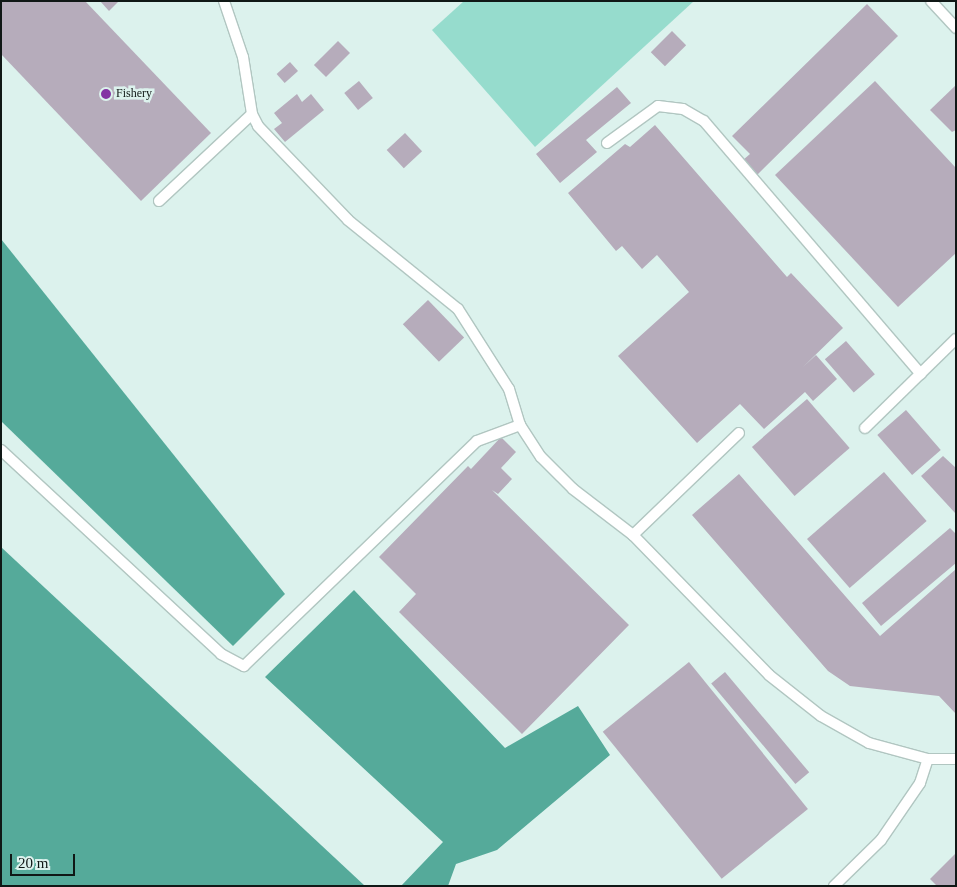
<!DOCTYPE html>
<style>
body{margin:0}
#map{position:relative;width:957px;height:887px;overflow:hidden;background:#dcf2ed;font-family:"Times New Roman",serif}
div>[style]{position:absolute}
.green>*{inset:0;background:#96dccd}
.water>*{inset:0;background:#55aa9a}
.building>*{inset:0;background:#b6acbb;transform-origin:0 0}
.roads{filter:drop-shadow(1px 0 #b1c6c1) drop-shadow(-1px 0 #b1c6c1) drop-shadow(0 1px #b1c6c1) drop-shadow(0 -1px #b1c6c1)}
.lane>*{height:10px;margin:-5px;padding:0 5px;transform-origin:5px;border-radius:5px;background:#fff}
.dots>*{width:14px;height:14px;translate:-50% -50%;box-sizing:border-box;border:2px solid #dcf2ed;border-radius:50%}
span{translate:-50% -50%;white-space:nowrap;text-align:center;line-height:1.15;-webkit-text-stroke:5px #dcf2ed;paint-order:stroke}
.poi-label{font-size:12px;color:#101816}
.left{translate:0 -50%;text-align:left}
.frame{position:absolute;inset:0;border:2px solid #101816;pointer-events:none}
.scale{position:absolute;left:10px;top:854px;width:65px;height:22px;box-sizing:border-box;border:2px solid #101816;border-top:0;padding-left:6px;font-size:15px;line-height:18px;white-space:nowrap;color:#101816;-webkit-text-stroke:4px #dcf2ed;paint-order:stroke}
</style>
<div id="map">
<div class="green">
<i style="clip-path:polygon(464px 1px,694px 1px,535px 147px,432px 30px)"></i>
</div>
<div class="water">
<i style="clip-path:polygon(1px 239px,285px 594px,233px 646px,1px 421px)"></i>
<i style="clip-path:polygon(1px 547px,365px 886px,1px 886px)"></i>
<i style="clip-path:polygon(354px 590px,505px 748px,578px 706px,610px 755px,497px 850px,456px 864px,448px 886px,401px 886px,443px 842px,265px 677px)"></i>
</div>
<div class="building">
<i style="clip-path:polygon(1px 1px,85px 1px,211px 133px,141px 201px,1px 54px)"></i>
<i style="clip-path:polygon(100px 1px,119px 1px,109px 11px)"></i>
<i style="clip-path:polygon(867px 4px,898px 36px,757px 175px,743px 160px,750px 154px,732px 136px)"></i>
<i style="left:672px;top:31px;width:20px;height:30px;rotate:45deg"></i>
<i style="left:338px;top:41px;width:17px;height:34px;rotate:45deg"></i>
<i style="left:290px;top:62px;width:12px;height:18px;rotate:48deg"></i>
<i style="left:359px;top:81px;width:22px;height:19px;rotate:51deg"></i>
<i style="clip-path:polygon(875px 81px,956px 168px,956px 253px,898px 307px,775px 175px)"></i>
<i style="clip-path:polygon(956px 85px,956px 130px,952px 132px,930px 110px)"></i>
<i style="clip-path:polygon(617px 87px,631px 103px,586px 140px,597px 152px,560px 183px,536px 154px)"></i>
<i style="clip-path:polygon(297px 94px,302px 102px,311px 94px,324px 110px,285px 142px,274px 129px,282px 123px,274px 113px)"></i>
<i style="clip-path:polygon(655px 125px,787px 277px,791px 273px,843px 328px,803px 367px,816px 355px,837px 379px,813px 401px,805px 392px,764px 429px,740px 404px,697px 443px,618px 356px,689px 292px,657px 255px,642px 269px,622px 246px,616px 251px,568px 193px,625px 144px,630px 147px)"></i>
<i style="left:405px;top:133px;width:25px;height:25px;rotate:47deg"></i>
<i style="left:428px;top:300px;width:52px;height:35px;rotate:46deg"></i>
<i style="left:846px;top:341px;width:44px;height:28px;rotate:49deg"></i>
<i style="left:807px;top:399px;width:65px;height:73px;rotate:49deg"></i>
<i style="left:906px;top:410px;width:53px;height:38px;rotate:49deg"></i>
<i style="clip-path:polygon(501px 437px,516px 452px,501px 468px,512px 479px,498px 494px,492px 490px,629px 625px,522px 734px,399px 612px,416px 594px,379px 557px,468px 466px,471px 469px)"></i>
<i style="clip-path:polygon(943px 456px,956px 468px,956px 514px,921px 476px)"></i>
<i style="left:884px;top:472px;width:65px;height:102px;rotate:49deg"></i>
<i style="clip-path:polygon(739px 474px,880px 636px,956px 569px,956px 714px,939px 696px,850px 686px,828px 671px,692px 515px)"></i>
<i style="clip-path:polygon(950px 528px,956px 534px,956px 563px,881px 626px,862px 603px)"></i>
<i style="left:689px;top:662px;width:189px;height:111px;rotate:51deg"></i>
<i style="left:725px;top:672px;width:131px;height:18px;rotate:50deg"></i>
<i style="clip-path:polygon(956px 853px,956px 886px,937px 886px,930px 879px)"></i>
</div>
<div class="roads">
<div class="lane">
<i style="left:224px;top:1px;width:59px;rotate:71.3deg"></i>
<i style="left:243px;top:57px;width:58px;rotate:81deg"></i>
<i style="left:252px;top:114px;width:13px;rotate:63deg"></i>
<i style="left:258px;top:126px;width:130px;rotate:46.2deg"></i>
<i style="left:348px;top:220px;width:141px;rotate:39deg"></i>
<i style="left:458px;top:309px;width:95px;rotate:57.5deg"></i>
<i style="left:509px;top:389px;width:38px;rotate:73deg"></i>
<i style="left:520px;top:425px;width:38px;rotate:57deg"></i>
<i style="left:541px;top:457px;width:45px;rotate:45deg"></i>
<i style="left:573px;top:489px;width:76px;rotate:37.5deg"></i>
<i style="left:633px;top:535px;width:195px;rotate:45.8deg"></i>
<i style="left:769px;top:675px;width:66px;rotate:38.3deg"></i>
<i style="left:821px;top:716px;width:55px;rotate:29.4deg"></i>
<i style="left:869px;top:743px;width:61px;rotate:15.2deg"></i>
<i style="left:928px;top:759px;width:28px"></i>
<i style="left:931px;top:1px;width:37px;rotate:47deg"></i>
<i style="left:607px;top:143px;width:63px;rotate:-36deg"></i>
<i style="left:658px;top:106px;width:25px;rotate:7deg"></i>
<i style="left:683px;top:109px;width:24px;rotate:30deg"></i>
<i style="left:704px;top:121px;width:333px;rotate:49.4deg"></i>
<i style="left:159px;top:201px;width:127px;rotate:-43.1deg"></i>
<i style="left:865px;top:428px;width:127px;rotate:-44.4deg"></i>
<i style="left:1px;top:450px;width:300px;rotate:42.8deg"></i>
<i style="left:221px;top:654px;width:26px;rotate:28deg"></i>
<i style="left:244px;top:666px;width:324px;rotate:-44deg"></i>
<i style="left:477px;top:441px;width:46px;rotate:-20.4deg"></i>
<i style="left:633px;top:535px;width:147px;rotate:-43.9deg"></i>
<i style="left:834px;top:886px;width:66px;rotate:-44.4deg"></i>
<i style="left:881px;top:840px;width:69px;rotate:-55.6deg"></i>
<i style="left:920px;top:783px;width:25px;rotate:-72deg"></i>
</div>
</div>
<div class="dots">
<i style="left:106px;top:94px;background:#8434a4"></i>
</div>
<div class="poi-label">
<span class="left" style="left:116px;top:94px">Fishery</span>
</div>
<div class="frame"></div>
<div class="scale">20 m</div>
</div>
